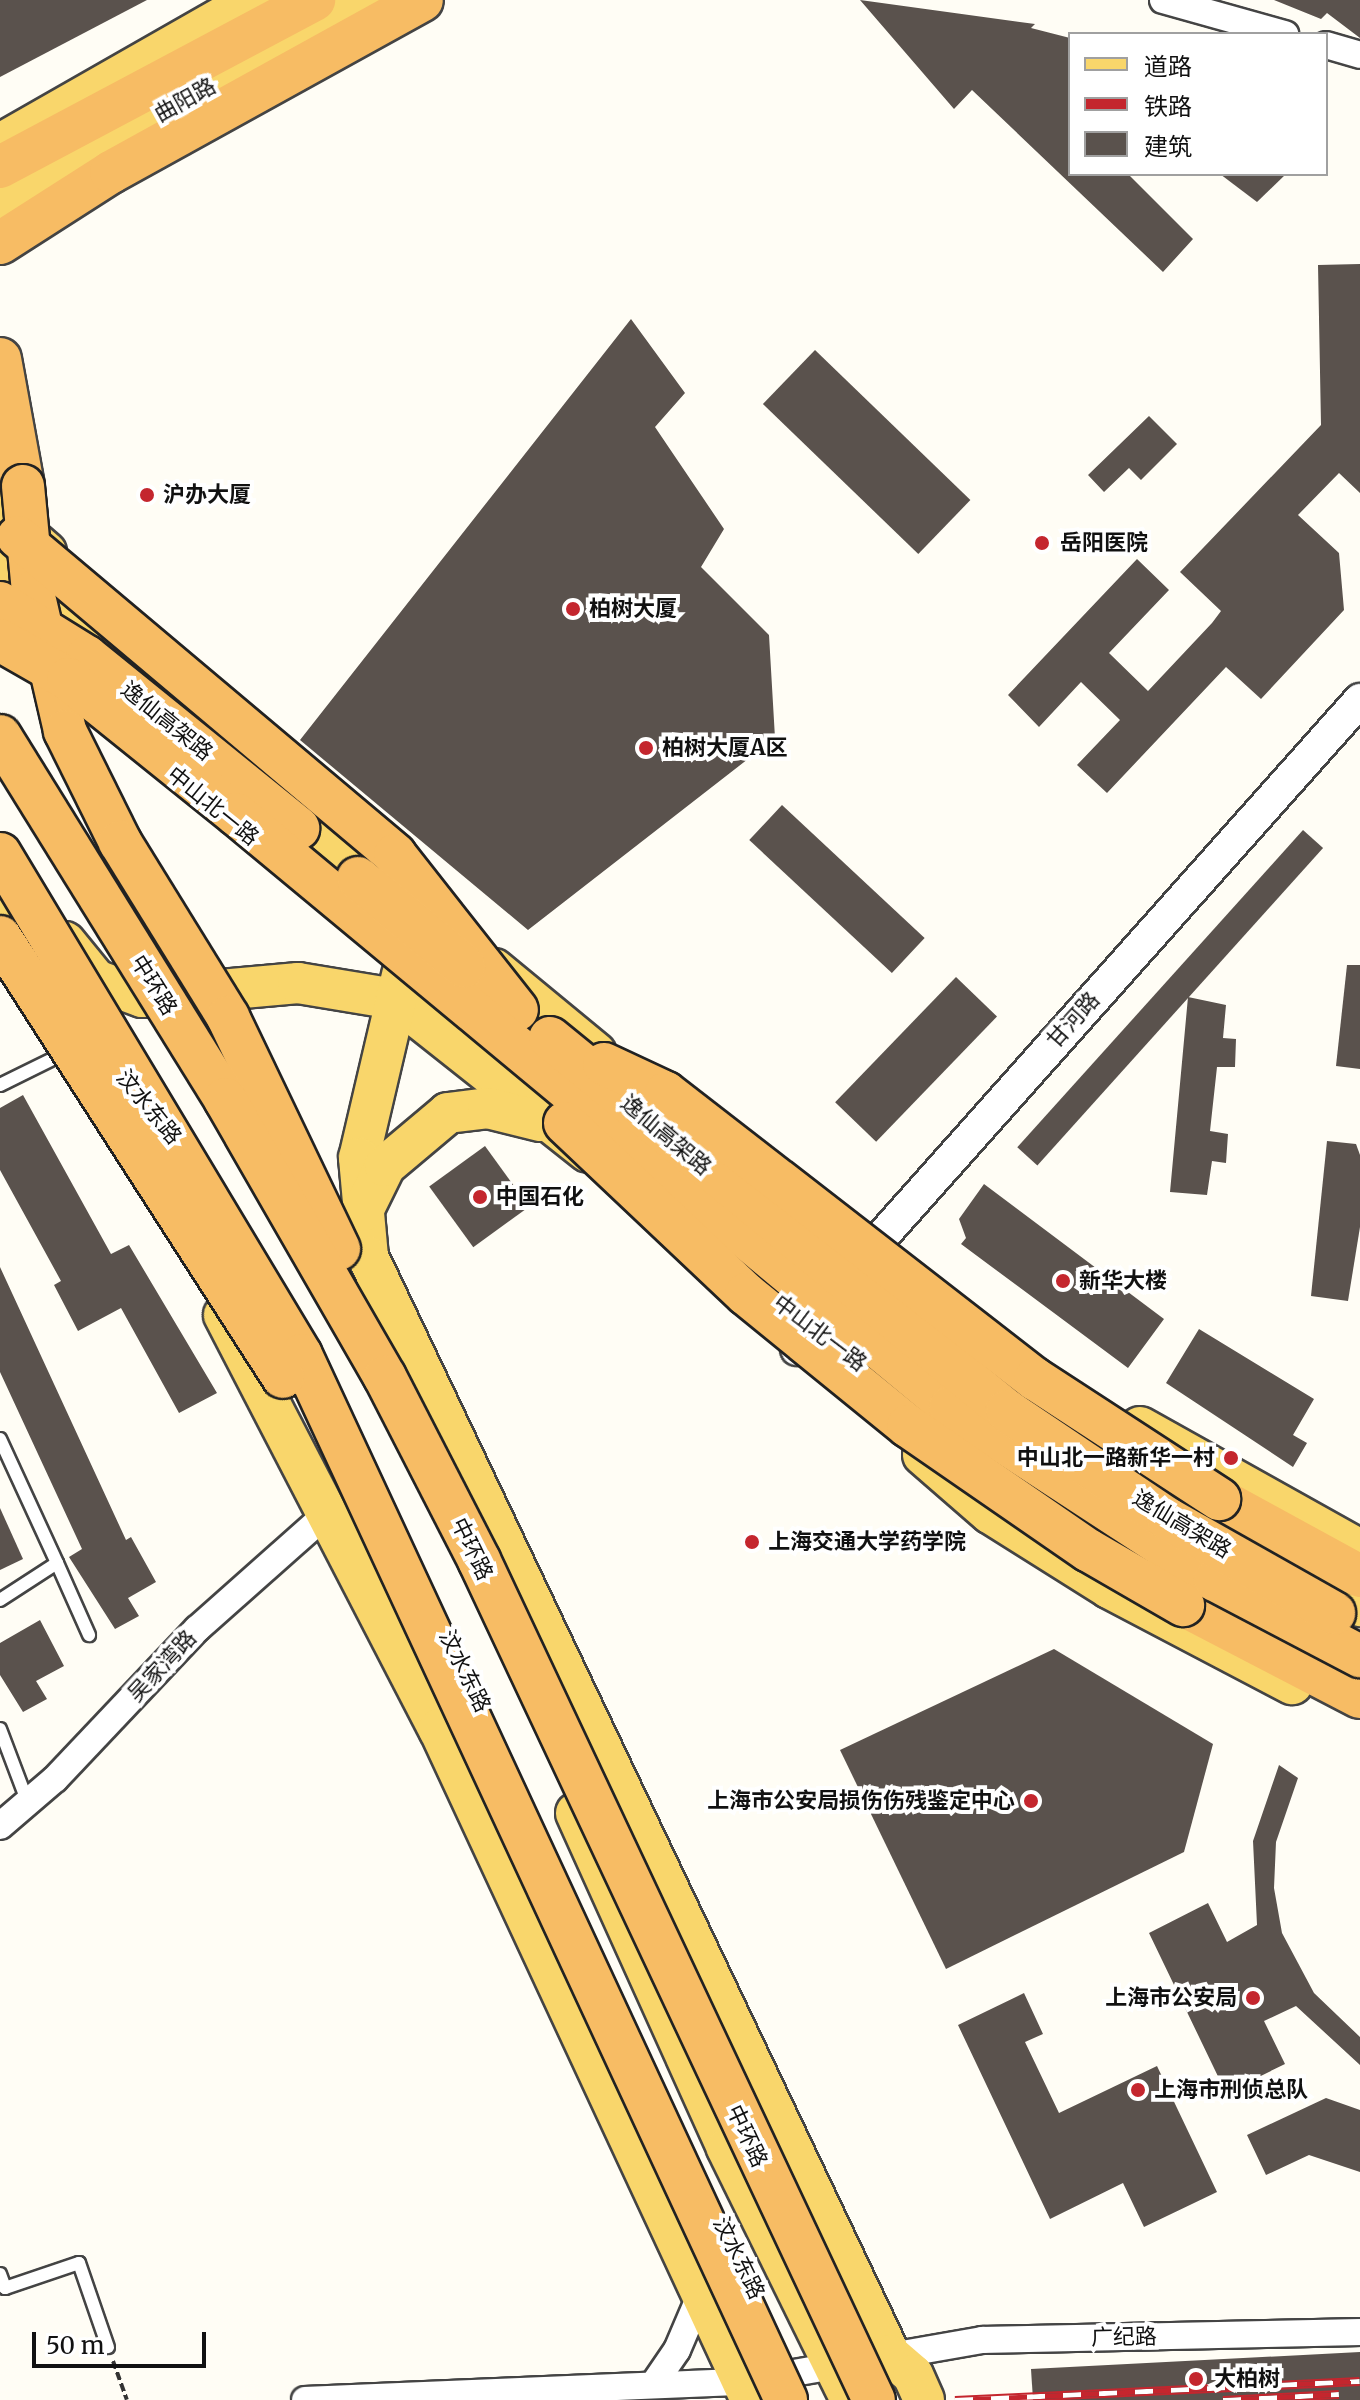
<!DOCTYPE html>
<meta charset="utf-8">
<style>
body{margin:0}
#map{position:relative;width:1360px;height:2400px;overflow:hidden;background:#fffdf5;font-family:Merriweather,"Noto Sans SC",serif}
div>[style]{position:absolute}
.building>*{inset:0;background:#5a524d;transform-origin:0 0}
.path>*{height:4px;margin-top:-2px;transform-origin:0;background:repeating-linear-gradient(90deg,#333 0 8px,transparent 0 12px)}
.roads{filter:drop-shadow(2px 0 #444) drop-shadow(-2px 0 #444) drop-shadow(0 2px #444) drop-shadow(0 -2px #444)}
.service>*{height:12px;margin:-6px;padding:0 6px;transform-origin:6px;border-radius:6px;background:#fff}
.minor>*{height:26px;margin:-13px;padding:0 13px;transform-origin:13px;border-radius:13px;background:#fff}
.tertiary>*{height:32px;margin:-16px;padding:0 16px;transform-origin:16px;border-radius:16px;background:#fff}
.primary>*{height:40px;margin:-20px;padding:0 20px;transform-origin:20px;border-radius:20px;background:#f9d66b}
.trunk>*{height:42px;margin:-21px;padding:0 21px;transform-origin:21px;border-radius:21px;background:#f7bc64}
.rail>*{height:9px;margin-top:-4.5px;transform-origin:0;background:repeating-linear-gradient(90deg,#fff 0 18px,#c4262e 0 36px);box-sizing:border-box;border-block:2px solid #c4262e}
.bridges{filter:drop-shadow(2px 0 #222) drop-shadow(-2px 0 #222) drop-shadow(0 2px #222) drop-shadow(0 -2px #222)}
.trunk-bridge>*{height:42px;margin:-21px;padding:0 21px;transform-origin:21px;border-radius:21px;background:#f7bc64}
.dots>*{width:22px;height:22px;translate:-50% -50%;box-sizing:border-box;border:4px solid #fff;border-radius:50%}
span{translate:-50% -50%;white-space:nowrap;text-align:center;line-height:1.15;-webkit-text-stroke:8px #fff;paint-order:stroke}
.street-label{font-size:22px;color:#111}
.poi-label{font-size:22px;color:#111;font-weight:700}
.left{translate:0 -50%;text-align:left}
.right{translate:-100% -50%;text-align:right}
.legend{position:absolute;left:1068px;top:32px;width:260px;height:144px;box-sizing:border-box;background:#fff;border:2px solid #a0a0a0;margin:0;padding:10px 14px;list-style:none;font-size:24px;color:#111}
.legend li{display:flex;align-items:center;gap:16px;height:40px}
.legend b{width:40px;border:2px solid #a0a0a0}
.scale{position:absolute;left:32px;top:2332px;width:174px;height:36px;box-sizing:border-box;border:4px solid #111;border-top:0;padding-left:10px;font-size:24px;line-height:28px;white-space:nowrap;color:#111;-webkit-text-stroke:6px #fff;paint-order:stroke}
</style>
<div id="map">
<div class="building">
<i style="clip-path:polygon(0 0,147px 0,0 77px)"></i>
<i style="clip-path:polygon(860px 0,1035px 24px,1031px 28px,1070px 38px,1070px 174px,1128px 174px,1193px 239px,1163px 272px,972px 90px,954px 109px)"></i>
<i style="clip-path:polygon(1274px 0,1360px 0,1360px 38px,1327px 13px,1321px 19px)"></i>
<i style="clip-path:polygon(1220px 174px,1286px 174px,1257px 202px)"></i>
<i style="clip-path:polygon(1360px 264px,1360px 493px,1339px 473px,1298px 515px,1339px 553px,1344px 610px,1261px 699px,1226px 667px,1107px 793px,1077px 765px,1120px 720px,1081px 682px,1039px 727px,1008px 695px,1137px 559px,1169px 590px,1109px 653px,1148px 691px,1212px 623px,1221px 611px,1180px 572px,1321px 425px,1318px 265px)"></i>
<i style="clip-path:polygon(631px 319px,685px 393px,655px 427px,724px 529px,701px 567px,769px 635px,775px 738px,528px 930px,300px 740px)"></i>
<i style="left:815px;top:350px;width:216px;height:75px;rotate:44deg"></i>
<i style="clip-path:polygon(1149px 416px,1177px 444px,1141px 480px,1129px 468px,1104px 492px,1088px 475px)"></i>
<i style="left:782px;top:805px;width:195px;height:48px;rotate:43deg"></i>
<i style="left:1303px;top:830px;width:27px;height:427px;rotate:42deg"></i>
<i style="clip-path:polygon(1347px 965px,1360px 965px,1360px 1069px,1336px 1066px)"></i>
<i style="left:956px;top:977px;width:57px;height:174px;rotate:44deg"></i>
<i style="clip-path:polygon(1188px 997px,1226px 1005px,1223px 1038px,1236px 1039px,1235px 1067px,1217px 1067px,1210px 1131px,1228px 1134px,1226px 1163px,1212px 1161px,1207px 1195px,1170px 1192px)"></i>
<i style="clip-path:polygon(23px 1095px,111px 1254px,129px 1245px,217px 1393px,179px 1413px,121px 1308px,78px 1331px,54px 1285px,61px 1281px,0 1170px,0 1108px)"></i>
<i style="clip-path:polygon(1327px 1141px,1356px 1144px,1360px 1155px,1360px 1227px,1348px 1301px,1311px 1296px)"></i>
<i style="left:485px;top:1146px;width:75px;height:69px;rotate:54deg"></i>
<i style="clip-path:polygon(984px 1184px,1164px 1319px,1128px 1368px,961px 1244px,966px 1238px,959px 1219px)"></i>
<i style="clip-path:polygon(0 1267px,126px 1540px,131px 1537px,156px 1582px,128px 1598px,139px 1616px,115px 1629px,69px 1557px,82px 1549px,0 1372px)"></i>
<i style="clip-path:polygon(1199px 1329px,1314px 1399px,1293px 1435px,1307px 1443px,1293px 1467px,1166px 1383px)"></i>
<i style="clip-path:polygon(0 1508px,23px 1559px,0 1570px)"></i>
<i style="clip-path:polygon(40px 1620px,64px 1666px,36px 1681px,47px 1699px,23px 1712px,0 1675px,0 1643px)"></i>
<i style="clip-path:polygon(1054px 1649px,1213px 1744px,1184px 1852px,946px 1969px,840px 1750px)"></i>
<i style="clip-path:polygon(1279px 1765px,1298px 1778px,1276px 1842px,1274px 1888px,1282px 1933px,1314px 1993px,1360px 2037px,1360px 2065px,1296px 2006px,1264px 2021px,1285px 2064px,1226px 2093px,1149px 1933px,1208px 1903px,1227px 1942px,1257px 1925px,1253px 1841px)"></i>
<i style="clip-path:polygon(1024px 1993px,1043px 2034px,1025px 2042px,1059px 2113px,1157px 2066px,1217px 2192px,1144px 2227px,1123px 2183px,1050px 2219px,958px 2025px)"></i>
<i style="clip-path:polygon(1326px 2098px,1360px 2110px,1360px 2172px,1309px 2155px,1266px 2175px,1247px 2135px)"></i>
<i style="clip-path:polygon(1360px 2352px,1360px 2400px,1033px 2400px,1031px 2369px)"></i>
</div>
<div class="path">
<i style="left:113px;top:2361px;width:41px;rotate:70.3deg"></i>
</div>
<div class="roads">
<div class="service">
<i style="left:0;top:1085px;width:72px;rotate:-26.2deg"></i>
<i style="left:0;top:1439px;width:136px;rotate:65.3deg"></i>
<i style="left:57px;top:1563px;width:68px;rotate:147deg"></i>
<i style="left:57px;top:1563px;width:79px;rotate:66deg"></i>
<i style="left:0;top:1729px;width:79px;rotate:69.3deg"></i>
<i style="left:0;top:2274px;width:15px;rotate:70deg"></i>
<i style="left:5px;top:2288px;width:78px;rotate:-18.7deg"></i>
<i style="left:79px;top:2263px;width:89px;rotate:71deg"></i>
</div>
<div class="minor">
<i style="left:1163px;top:0;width:127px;rotate:15.6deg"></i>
<i style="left:1326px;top:45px;width:35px;rotate:16deg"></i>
<i style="left:0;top:1826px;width:72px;rotate:-40.5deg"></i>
<i style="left:55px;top:1779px;width:207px;rotate:-46.6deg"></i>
<i style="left:197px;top:1629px;width:176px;rotate:-41.6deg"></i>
<i style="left:653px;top:2385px;width:42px;rotate:-55.6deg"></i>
<i style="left:677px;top:2350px;width:61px;rotate:-66.8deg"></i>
<i style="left:305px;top:2400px;width:437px;rotate:-2.4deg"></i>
<i style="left:742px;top:2382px;width:244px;rotate:-9.9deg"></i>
<i style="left:982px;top:2340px;width:378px;rotate:-1.2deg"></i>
</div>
<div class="tertiary">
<i style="left:797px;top:1349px;width:99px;rotate:-54.9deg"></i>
<i style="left:854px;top:1268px;width:761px;rotate:-48.3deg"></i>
</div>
<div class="primary">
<i style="left:0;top:144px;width:290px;rotate:-29.7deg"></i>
<i style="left:0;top:202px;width:422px;rotate:-28.6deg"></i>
<i style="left:0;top:512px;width:61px;rotate:41deg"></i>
<i style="left:0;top:569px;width:68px;rotate:40.2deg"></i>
<i style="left:50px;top:575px;width:75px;rotate:58deg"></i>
<i style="left:115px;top:628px;width:80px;rotate:55.1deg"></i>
<i style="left:278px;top:791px;width:155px;rotate:40.6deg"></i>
<i style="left:0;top:904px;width:72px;rotate:58.1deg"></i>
<i style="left:65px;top:942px;width:49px;rotate:50.8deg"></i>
<i style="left:96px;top:980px;width:49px;rotate:20.3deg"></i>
<i style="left:142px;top:997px;width:157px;rotate:-5.1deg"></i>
<i style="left:298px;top:983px;width:98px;rotate:9.4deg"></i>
<i style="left:395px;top:999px;width:246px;rotate:38.4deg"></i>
<i style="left:494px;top:969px;width:132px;rotate:39.5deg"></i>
<i style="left:402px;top:975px;width:188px;rotate:103.2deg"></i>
<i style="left:359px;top:1158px;width:99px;rotate:84.8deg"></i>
<i style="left:368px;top:1257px;width:1216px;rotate:64.57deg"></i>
<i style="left:890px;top:2355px;width:30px;rotate:41deg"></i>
<i style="left:913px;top:2375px;width:27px;rotate:66deg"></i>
<i style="left:363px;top:1211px;width:50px;rotate:-63.9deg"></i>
<i style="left:385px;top:1166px;width:82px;rotate:-40.1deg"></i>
<i style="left:448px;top:1113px;width:40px;rotate:-7.1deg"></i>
<i style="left:488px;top:1108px;width:54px;rotate:14deg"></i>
<i style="left:224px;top:1315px;width:466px;rotate:62.6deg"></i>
<i style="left:439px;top:1729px;width:740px;rotate:65.06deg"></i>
<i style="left:1140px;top:1427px;width:252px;rotate:29.2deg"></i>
<i style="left:986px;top:1453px;width:197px;rotate:33deg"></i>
<i style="left:923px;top:1455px;width:89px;rotate:40.9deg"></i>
<i style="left:990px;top:1513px;width:141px;rotate:32.2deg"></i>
<i style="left:1109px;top:1588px;width:207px;rotate:27.7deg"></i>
<i style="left:1202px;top:1516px;width:182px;rotate:29.7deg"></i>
<i style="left:576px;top:1813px;width:367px;rotate:65.7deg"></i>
<i style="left:727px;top:2148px;width:281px;rotate:63.8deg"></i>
</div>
<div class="trunk">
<i style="left:0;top:167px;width:356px;rotate:-28deg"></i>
<i style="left:0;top:243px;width:132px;rotate:-32.6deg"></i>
<i style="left:111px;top:172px;width:355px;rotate:-28.9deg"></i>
<i style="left:0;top:359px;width:129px;rotate:79.7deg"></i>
<i style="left:1219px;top:1499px;width:161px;rotate:28.6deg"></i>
<i style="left:1183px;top:1605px;width:199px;rotate:27.5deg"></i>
</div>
</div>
<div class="rail">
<i style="left:955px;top:2400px;width:405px;rotate:-2.7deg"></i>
<i style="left:1223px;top:2400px;width:116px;rotate:-3deg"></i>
</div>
<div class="bridges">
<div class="trunk-bridge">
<i style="left:23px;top:486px;width:106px;rotate:84.6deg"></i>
<i style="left:33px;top:592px;width:143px;rotate:77deg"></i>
<i style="left:65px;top:731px;width:124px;rotate:63.6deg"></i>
<i style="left:120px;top:842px;width:206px;rotate:58.3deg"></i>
<i style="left:228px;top:1017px;width:257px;rotate:64.4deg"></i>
<i style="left:18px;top:537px;width:493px;rotate:40.1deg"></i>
<i style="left:395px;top:855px;width:197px;rotate:51.8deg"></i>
<i style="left:0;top:603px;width:102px;rotate:31.8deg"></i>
<i style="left:87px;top:657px;width:272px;rotate:39deg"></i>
<i style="left:0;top:640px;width:78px;rotate:29.8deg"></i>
<i style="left:68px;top:679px;width:216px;rotate:38.8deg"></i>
<i style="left:236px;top:814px;width:928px;rotate:39.71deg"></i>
<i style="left:950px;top:1407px;width:316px;rotate:33.1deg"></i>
<i style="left:1215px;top:1580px;width:164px;rotate:27.7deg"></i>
<i style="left:0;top:736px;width:427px;rotate:58.2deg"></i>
<i style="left:225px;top:1099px;width:321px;rotate:60.1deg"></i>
<i style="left:385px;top:1377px;width:206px;rotate:62.8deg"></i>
<i style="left:479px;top:1560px;width:928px;rotate:64.82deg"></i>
<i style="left:0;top:854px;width:584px;rotate:59deg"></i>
<i style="left:301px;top:1355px;width:1152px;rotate:65.1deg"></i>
<i style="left:358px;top:878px;width:138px;rotate:39.7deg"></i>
<i style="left:0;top:937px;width:523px;rotate:57.25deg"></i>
<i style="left:550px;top:1038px;width:590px;rotate:39.22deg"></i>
<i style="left:1007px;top:1411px;width:194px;rotate:33.9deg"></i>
<i style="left:1168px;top:1519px;width:191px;rotate:29.5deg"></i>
<i style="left:604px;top:1064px;width:68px;rotate:25.1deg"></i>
<i style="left:666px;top:1093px;width:467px;rotate:37.8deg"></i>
<i style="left:1035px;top:1379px;width:220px;rotate:33.1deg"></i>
<i style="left:565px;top:1123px;width:249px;rotate:43.4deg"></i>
<i style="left:746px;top:1294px;width:209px;rotate:39.2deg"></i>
<i style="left:908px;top:1426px;width:219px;rotate:34.6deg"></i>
<i style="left:1088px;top:1550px;width:110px;rotate:30.1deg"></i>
</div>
</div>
<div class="dots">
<i style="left:147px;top:495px;background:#c4262e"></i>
<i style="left:1042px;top:543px;background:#c4262e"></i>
<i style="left:573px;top:609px;background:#c4262e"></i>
<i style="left:646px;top:748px;background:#c4262e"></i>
<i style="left:480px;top:1197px;background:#c4262e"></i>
<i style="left:1063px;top:1281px;background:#c4262e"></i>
<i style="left:1231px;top:1458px;background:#c4262e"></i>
<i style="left:752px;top:1542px;background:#c4262e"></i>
<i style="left:1031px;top:1801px;background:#c4262e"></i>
<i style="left:1253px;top:1998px;background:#c4262e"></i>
<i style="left:1138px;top:2090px;background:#c4262e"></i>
<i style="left:1196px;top:2379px;background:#c4262e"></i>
</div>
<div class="street-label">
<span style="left:185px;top:100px;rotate:-29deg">曲阳路</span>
<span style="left:167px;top:721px;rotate:39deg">逸仙高架路</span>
<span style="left:213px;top:806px;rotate:39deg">中山北一路</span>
<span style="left:154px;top:985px;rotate:58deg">中环路</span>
<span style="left:1073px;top:1020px;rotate:-48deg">甘河路</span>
<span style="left:149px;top:1107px;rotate:51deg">汶水东路</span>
<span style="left:666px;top:1135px;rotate:40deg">逸仙高架路</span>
<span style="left:820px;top:1333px;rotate:37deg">中山北一路</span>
<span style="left:1182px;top:1524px;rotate:31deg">逸仙高架路</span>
<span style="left:472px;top:1549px;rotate:64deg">中环路</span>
<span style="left:162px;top:1666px;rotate:-47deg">吴家湾路</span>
<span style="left:465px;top:1671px;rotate:64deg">汶水东路</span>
<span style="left:747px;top:2136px;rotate:65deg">中环路</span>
<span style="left:739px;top:2258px;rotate:64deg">汶水东路</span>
<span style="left:1124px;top:2337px;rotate:-1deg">广纪路</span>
</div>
<div class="poi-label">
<span class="left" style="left:163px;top:495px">沪办大厦</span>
<span class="left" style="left:1060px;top:543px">岳阳医院</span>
<span class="left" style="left:589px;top:609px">柏树大厦</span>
<span class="left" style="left:662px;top:748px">柏树大厦A区</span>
<span class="left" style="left:496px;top:1197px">中国石化</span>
<span class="left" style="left:1079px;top:1281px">新华大楼</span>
<span class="right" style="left:1215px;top:1458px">中山北一路新华一村</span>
<span class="left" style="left:768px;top:1542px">上海交通大学药学院</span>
<span class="right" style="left:1015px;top:1801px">上海市公安局损伤伤残鉴定中心</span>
<span class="right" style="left:1237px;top:1998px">上海市公安局</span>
<span class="left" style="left:1154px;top:2090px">上海市刑侦总队</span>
<span class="left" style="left:1214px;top:2379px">大柏树</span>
</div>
<ul class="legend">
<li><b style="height:10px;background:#f9d66b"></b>道路</li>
<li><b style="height:10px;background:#c4262e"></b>铁路</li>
<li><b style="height:22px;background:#5a524d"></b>建筑</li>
</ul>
<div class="scale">50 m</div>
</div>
